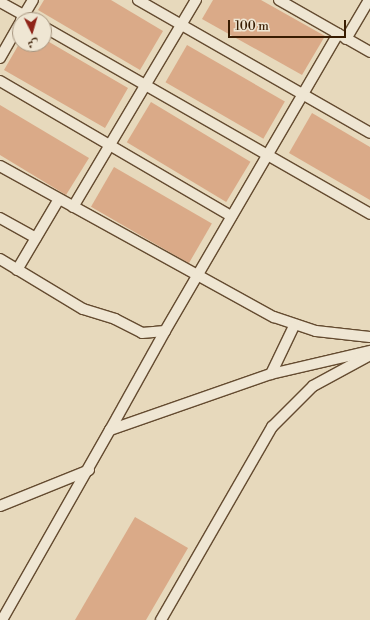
<!DOCTYPE html>
<meta charset="utf-8">
<style>
body{margin:0}
#map{position:relative;width:370px;height:620px;overflow:hidden;background:#e7d9bc;font-family:"Libre Bodoni",Amiri,serif}
div>[style]{position:absolute}
.building>*{inset:0;background:#daaa88;transform-origin:0 0}
.roads{filter:drop-shadow(1px 0 #644b30) drop-shadow(-1px 0 #644b30) drop-shadow(0 1px #644b30) drop-shadow(0 -1px #644b30)}
.minor>*{height:10px;margin:-5px;padding:0 5px;transform-origin:5px;border-radius:5px;background:#efe6d3}
span{translate:-50% -50%;white-space:nowrap;text-align:center;line-height:1.15;-webkit-text-stroke:3px #efe6d3;paint-order:stroke}
.north{position:absolute;left:12px;top:12px;width:40px;height:40px;box-sizing:border-box;background:#efe6d3;border:1px solid #a6957f;border-radius:50%;rotate:175deg;font-size:11px;font-weight:700;line-height:16px;text-align:center;color:#381c02}
.north::after{content:'';display:block;margin:auto;width:14px;height:18px;background:#8f2418;clip-path:polygon(50% 0,100% 100%,50% 72%,0 100%)}
.scale{position:absolute;left:228px;top:20px;width:118px;height:18px;box-sizing:border-box;border:2px solid #381c02;border-top:0;padding-left:5px;font-size:12px;line-height:14px;white-space:nowrap;color:#381c02;-webkit-text-stroke:3px #efe6d3;paint-order:stroke}
</style>
<div id="map">
<div class="building">
<i style="clip-path:polygon(44px 0,111px 0,163px 31px,140px 70px,38px 10px)"></i>
<i style="clip-path:polygon(213px 0,261px 0,325px 36px,302px 75px,202px 19px)"></i>
<i style="clip-path:polygon(44px 39px,128px 88px,105px 128px,4px 70px,19px 44px,44px 44px)"></i>
<i style="left:187px;top:45px;width:113px;height:43px;rotate:30deg"></i>
<i style="left:151px;top:102px;width:116px;height:47px;rotate:31deg"></i>
<i style="clip-path:polygon(0 105px,89px 158px,66px 195px,0 155px)"></i>
<i style="clip-path:polygon(312px 113px,370px 147px,370px 200px,289px 153px)"></i>
<i style="left:114px;top:167px;width:113px;height:46px;rotate:30deg"></i>
<i style="clip-path:polygon(135px 517px,188px 548px,146px 620px,75px 620px)"></i>
</div>
<div class="roads">
<div class="minor">
<i style="left:138px;top:0;width:267px;rotate:29.8deg"></i>
<i style="left:279px;top:0;width:105px;rotate:29.7deg"></i>
<i style="left:0;top:2px;width:37px;rotate:29deg"></i>
<i style="left:21px;top:20px;width:23px;rotate:-59deg"></i>
<i style="left:44px;top:27px;width:376px;rotate:29.8deg"></i>
<i style="left:346px;top:39px;width:45px;rotate:-59.5deg"></i>
<i style="left:0;top:58px;width:40px;rotate:-60.3deg"></i>
<i style="left:0;top:81px;width:268px;rotate:30.3deg"></i>
<i style="left:0;top:166px;width:313px;rotate:28.9deg"></i>
<i style="left:274px;top:317px;width:44px;rotate:18.4deg"></i>
<i style="left:316px;top:331px;width:54px;rotate:6.3deg"></i>
<i style="left:73px;top:207px;width:241px;rotate:-59.3deg"></i>
<i style="left:0;top:218px;width:41px;rotate:29.1deg"></i>
<i style="left:0;top:259px;width:97px;rotate:31.1deg"></i>
<i style="left:83px;top:309px;width:34px;rotate:17deg"></i>
<i style="left:115px;top:319px;width:30px;rotate:27deg"></i>
<i style="left:142px;top:333px;width:23px;rotate:-5deg"></i>
<i style="left:165px;top:331px;width:344px;rotate:-59.8deg"></i>
<i style="left:17px;top:270px;width:82px;rotate:-59.4deg"></i>
<i style="left:271px;top:374px;width:53px;rotate:-64.4deg"></i>
<i style="left:110px;top:430px;width:113px;rotate:-60.9deg"></i>
<i style="left:0;top:506px;width:96px;rotate:-22deg"></i>
<i style="left:2px;top:620px;width:219px;rotate:-60.4deg"></i>
<i style="left:110px;top:430px;width:170px;rotate:-19.2deg"></i>
<i style="left:271px;top:374px;width:102px;rotate:-13.1deg"></i>
<i style="left:161px;top:620px;width:223px;rotate:-60.1deg"></i>
<i style="left:272px;top:427px;width:58px;rotate:-45deg"></i>
<i style="left:313px;top:386px;width:65px;rotate:-28.5deg"></i>
</div>
</div>
<div class="north">ش</div>
<div class="scale">100 m</div>
</div>
